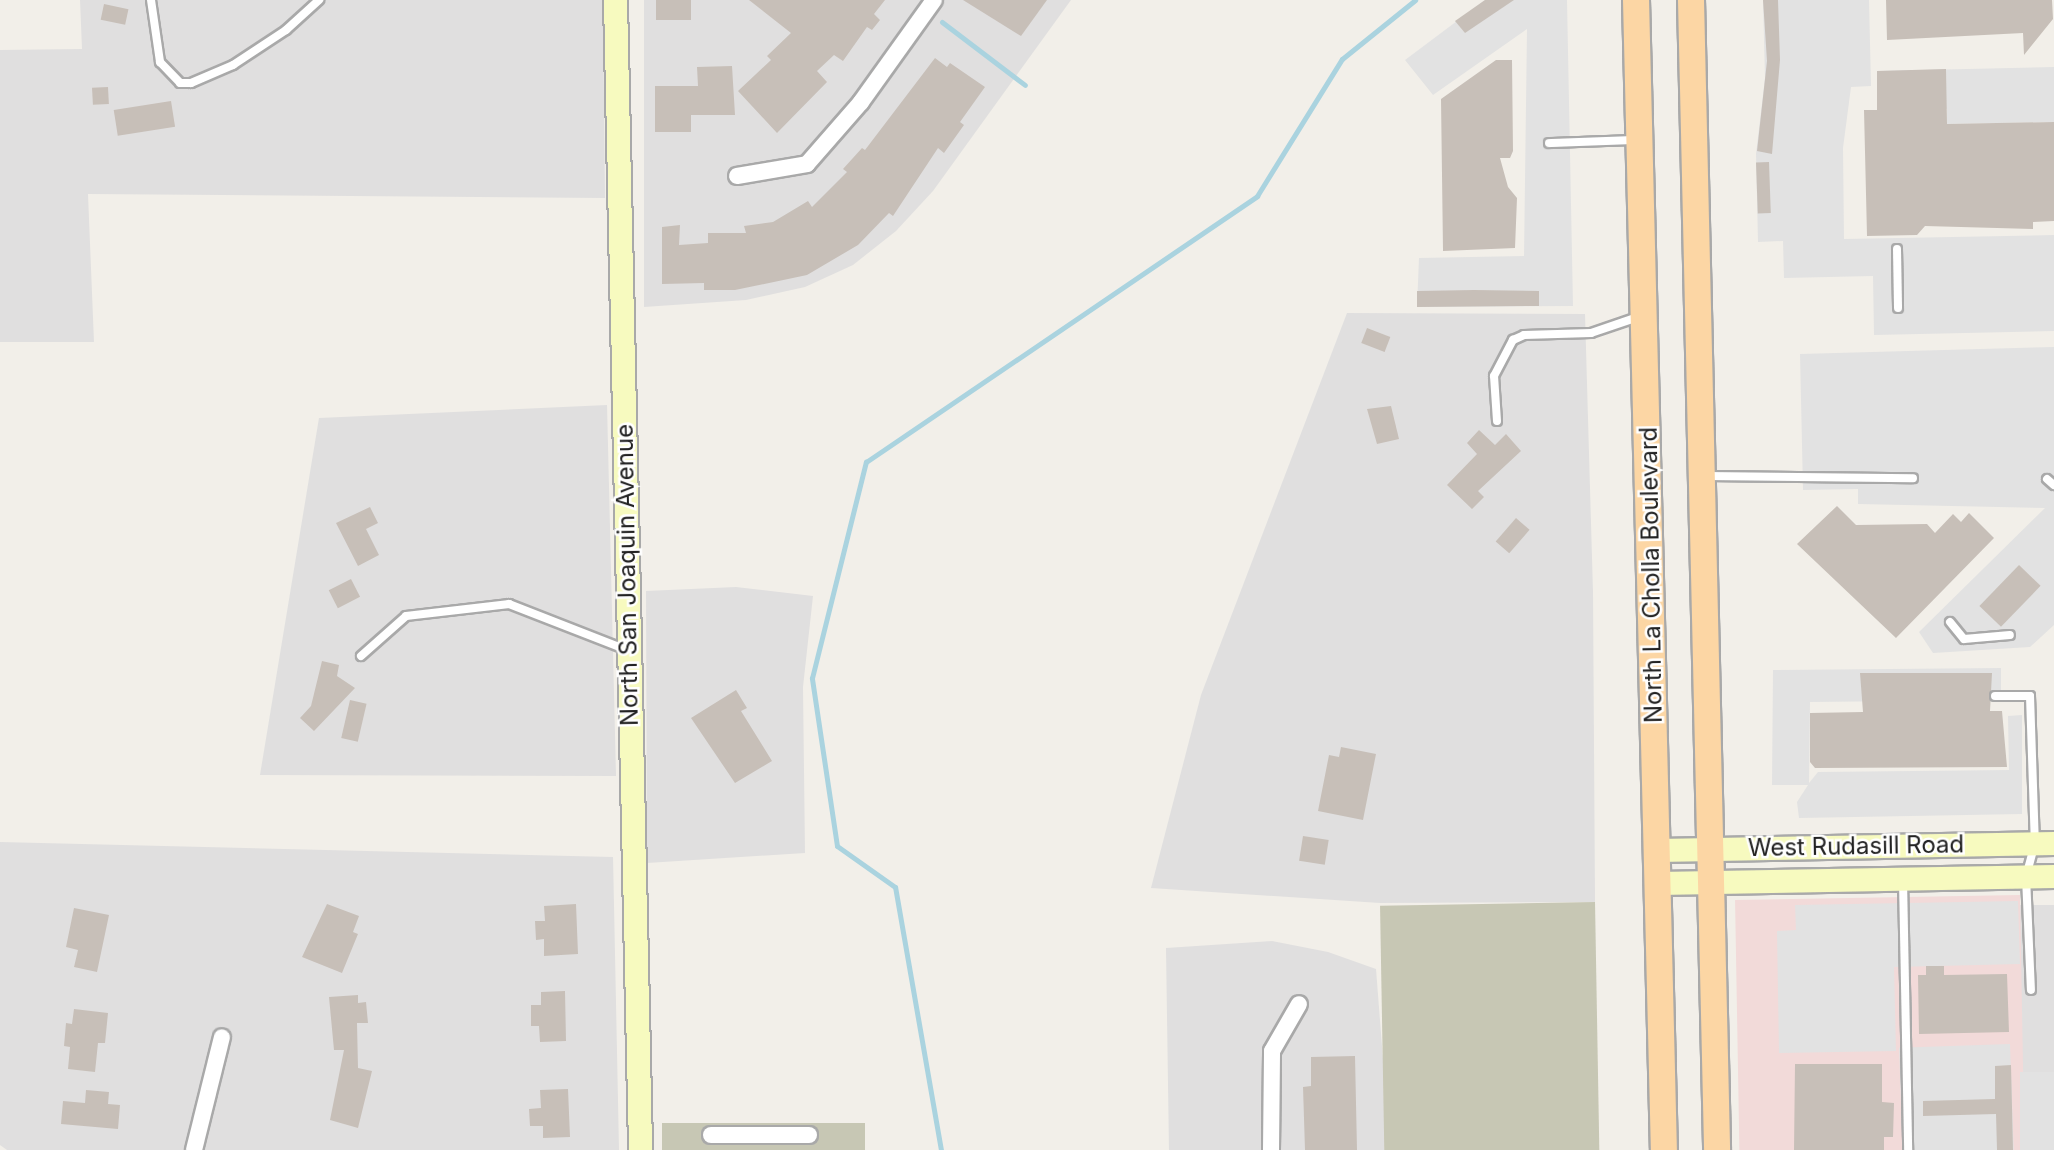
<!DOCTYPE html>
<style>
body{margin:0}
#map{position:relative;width:2054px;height:1150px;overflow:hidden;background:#f2efe9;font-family:Inter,sans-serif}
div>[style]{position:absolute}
.residential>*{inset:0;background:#e0dfdf;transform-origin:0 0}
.commercial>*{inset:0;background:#f2dad9;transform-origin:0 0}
.construction>*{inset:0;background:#c7c7b4;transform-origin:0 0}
.parking>*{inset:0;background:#e2e2e2;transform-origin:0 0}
.stream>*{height:5px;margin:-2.5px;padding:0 2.5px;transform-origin:2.5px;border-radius:2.5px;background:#aad3df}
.building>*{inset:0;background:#c7bfb8;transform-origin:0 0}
.roads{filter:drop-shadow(2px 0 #a9a9a9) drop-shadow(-2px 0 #a9a9a9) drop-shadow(0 2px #a9a9a9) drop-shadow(0 -2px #a9a9a9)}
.lane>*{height:8px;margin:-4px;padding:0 4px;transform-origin:4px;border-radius:4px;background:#fff}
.street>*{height:16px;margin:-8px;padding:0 8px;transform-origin:8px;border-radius:8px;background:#fff}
.secondary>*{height:23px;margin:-11.5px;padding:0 11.5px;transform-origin:11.5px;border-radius:11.5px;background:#f7fabf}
.primary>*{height:26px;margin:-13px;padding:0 13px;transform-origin:13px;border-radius:13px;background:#fcd6a4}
span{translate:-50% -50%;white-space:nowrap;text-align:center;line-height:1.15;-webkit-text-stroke:5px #fff;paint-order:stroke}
.street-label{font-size:24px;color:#222}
</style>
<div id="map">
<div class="residential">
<i style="clip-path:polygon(80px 0,603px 0,605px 198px,88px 194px,94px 342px,0 342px,0 50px,82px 49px)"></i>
<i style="clip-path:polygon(644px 0,1071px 0,933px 191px,896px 231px,853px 265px,805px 287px,746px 300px,644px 307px)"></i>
<i style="clip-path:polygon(1347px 313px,1585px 314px,1593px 593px,1595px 902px,1380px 903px,1151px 888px,1201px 695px)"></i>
<i style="clip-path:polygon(607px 405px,616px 776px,260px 775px,319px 418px)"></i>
<i style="clip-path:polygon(736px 587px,813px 596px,803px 687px,805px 853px,647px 863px,646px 591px)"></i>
<i style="clip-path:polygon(0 842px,613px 857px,619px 1150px,7px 1150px,0 1145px)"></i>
<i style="left:2020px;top:905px;width:34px;height:245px"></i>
<i style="clip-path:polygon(1272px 941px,1328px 952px,1376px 969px,1390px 1150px,1169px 1150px,1166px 948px)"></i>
</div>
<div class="commercial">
<i style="left:2020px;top:895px;width:255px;height:285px;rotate:89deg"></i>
</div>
<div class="construction">
<i style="left:1595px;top:902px;width:248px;height:215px;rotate:89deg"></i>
<i style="left:662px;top:1123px;width:203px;height:27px"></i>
</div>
<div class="parking">
<i style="clip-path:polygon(1485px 0,1567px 0,1573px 306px,1417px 307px,1419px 258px,1524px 256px,1527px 29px,1433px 95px,1405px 60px)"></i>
<i style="clip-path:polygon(1763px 0,1869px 0,1871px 86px,1851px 87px,1843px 148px,1844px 239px,2054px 235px,2054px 331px,1874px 335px,1873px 276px,1784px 278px,1783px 241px,1758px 242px,1756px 154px,1765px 78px)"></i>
<i style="clip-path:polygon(2054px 67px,2054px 122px,1947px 124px,1947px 109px,1877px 110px,1877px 71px)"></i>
<i style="clip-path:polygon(2054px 347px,2054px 625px,2030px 647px,1933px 653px,1919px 632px,2045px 508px,1858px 504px,1858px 489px,1803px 490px,1800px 354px)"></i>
<i style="clip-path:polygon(2001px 668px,2001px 700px,1810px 702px,1809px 783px,1818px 772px,2009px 770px,2008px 716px,2022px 715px,2022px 814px,1799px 818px,1797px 802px,1808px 785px,1772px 785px,1773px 670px)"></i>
<i style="clip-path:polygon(2018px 901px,2020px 964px,1894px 967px,1896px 1051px,1779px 1053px,1777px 931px,1796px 930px,1795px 905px)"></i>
<i style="left:2010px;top:1044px;width:106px;height:111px;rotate:88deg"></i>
<i style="left:2054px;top:1072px;width:78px;height:34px;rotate:90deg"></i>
</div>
<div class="stream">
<i style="left:942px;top:22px;width:104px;rotate:37.2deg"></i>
<i style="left:941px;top:1150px;width:267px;rotate:-99.9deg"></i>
<i style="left:895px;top:887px;width:71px;rotate:-144.7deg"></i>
<i style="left:837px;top:846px;width:170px;rotate:-98.5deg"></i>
<i style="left:812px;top:678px;width:223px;rotate:-76deg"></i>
<i style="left:866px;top:462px;width:473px;rotate:-34.2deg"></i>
<i style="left:1257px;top:196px;width:161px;rotate:-58.2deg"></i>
<i style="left:1342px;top:59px;width:94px;rotate:-38.9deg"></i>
</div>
<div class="building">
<i style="left:656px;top:0;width:35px;height:20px"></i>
<i style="clip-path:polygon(749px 0,885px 0,874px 14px,880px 20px,872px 30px,867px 27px,843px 61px,834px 55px,817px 71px,827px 82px,777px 133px,738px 91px,771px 60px,767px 56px,791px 33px)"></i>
<i style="clip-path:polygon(963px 0,1047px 0,1021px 36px)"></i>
<i style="clip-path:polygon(1485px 0,1514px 0,1465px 33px,1455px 21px)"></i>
<i style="clip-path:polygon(1763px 0,1778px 0,1780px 60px,1772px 154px,1757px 151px,1767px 61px)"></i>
<i style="clip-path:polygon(1886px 0,2052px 0,2053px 19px,2024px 55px,2023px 33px,1887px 40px)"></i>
<i style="left:104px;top:4px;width:25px;height:16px;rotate:12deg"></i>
<i style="clip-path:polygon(935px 58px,947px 67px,950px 63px,985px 87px,960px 122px,964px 125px,944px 153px,938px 148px,893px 216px,889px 213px,858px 245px,807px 275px,735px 290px,704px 290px,704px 283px,662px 284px,662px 227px,680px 225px,679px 245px,708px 243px,708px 233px,746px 233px,744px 226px,773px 222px,808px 201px,812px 207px,847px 172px,843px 169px,862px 148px,865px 150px)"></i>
<i style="clip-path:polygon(1496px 60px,1512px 60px,1513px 151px,1510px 158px,1500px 158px,1508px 187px,1517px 198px,1515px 248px,1443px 251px,1441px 99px)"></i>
<i style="clip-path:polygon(732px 66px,735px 115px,691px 115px,691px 132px,655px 132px,655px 86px,698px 86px,697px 67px)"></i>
<i style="clip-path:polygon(1946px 69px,1947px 124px,2054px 122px,2054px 221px,2033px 222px,2033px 229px,1925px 226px,1917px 235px,1867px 236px,1864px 110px,1877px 110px,1877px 71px)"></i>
<i style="left:108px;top:87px;width:17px;height:16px;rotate:87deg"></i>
<i style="left:171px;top:101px;width:26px;height:58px;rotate:81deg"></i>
<i style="left:1769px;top:162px;width:51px;height:13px;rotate:88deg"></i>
<i style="clip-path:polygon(1474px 290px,1539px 291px,1539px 306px,1417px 307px,1417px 291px)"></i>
<i style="left:1367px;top:328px;width:25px;height:16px;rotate:21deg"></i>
<i style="clip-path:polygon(1391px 406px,1399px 439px,1377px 444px,1367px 409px)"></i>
<i style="clip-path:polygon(1479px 430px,1495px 445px,1506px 434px,1521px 451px,1478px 491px,1484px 497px,1472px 509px,1447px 485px,1477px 454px,1467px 443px)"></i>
<i style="clip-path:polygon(1837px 506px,1856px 525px,1927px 524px,1935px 533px,1953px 514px,1961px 522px,1969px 513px,1994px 538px,1896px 638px,1797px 544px)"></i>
<i style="clip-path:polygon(370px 507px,378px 523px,366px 529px,379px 555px,358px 566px,336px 523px)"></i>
<i style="left:1516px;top:518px;width:18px;height:31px;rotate:41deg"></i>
<i style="left:2019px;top:565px;width:30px;height:57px;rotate:44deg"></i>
<i style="left:351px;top:579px;width:20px;height:25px;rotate:63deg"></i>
<i style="clip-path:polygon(322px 661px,339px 665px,337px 676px,355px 688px,314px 731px,300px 718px,311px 706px)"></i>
<i style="clip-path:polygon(1860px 673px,1992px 673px,1990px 711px,2002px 711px,2007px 767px,1815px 768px,1810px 762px,1810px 713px,1863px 712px)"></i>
<i style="clip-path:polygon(736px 690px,747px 708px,741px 711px,772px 761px,735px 783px,691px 718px)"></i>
<i style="left:350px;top:700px;width:17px;height:39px;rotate:13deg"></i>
<i style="clip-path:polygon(1341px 747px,1376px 754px,1363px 820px,1318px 811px,1329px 755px,1339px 757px)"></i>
<i style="left:1303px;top:836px;width:26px;height:25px;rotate:9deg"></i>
<i style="clip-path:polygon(327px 904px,359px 916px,353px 932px,358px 934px,342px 973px,302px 957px)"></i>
<i style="clip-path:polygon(576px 904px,578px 954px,544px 956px,544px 939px,536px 940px,535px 921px,545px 921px,544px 906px)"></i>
<i style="clip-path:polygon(74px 908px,109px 915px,97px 972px,74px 967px,78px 950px,66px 947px)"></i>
<i style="clip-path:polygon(1926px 966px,1944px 966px,1944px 975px,2007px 974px,2009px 1032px,1919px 1034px,1918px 975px,1926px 975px)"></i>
<i style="clip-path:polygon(565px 991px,566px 1041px,540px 1042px,539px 1026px,531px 1026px,531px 1005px,541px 1005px,541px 992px)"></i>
<i style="clip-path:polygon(358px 995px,358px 1003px,366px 1002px,368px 1023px,357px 1023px,358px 1068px,372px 1071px,358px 1128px,330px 1120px,344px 1050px,334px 1050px,329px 997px)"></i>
<i style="clip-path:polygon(74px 1009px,108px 1013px,105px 1043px,98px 1043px,95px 1072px,68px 1069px,70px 1047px,64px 1046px,66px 1023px,72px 1024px)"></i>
<i style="clip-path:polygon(1355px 1056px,1357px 1150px,1305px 1150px,1303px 1087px,1311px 1086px,1311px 1057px)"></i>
<i style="clip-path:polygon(1795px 1064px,1882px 1064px,1882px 1102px,1894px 1103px,1893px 1137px,1884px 1137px,1884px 1150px,1794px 1150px)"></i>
<i style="clip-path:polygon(2011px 1065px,2013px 1150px,1997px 1150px,1996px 1114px,1923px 1116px,1923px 1101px,1995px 1099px,1995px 1066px)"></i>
<i style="clip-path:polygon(568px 1089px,570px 1137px,543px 1138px,543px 1126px,530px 1126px,529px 1109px,541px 1108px,540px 1090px)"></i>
<i style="clip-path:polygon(86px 1090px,109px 1092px,108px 1104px,120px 1105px,118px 1129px,61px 1124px,63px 1101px,85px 1103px)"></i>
</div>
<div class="roads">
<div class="lane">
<i style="left:151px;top:0;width:63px;rotate:81.7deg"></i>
<i style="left:160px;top:62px;width:29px;rotate:46deg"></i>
<i style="left:180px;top:83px;width:11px"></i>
<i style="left:191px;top:83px;width:46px;rotate:-23.2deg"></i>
<i style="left:233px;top:65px;width:64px;rotate:-33.4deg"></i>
<i style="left:286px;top:30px;width:45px;rotate:-42.3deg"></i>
<i style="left:1549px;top:143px;width:87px;rotate:-2deg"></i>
<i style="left:1897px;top:249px;width:59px;rotate:89deg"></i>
<i style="left:1497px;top:421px;width:45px;rotate:-93.8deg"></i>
<i style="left:1494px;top:376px;width:41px;rotate:-62.2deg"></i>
<i style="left:1513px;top:340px;width:12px;rotate:-24deg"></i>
<i style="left:1524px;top:335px;width:67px;rotate:-1.7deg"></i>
<i style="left:1591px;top:333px;width:50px;rotate:-18.8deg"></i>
<i style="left:1706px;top:476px;width:207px;rotate:0.6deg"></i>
<i style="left:2047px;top:479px;width:9px;rotate:41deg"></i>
<i style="left:1950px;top:622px;width:22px;rotate:51deg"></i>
<i style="left:1964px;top:639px;width:46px;rotate:-5deg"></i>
<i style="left:361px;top:656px;width:60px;rotate:-41.6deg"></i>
<i style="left:406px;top:616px;width:104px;rotate:-6.6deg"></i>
<i style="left:509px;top:604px;width:127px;rotate:21.3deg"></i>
<i style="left:1995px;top:696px;width:35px"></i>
<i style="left:2030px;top:696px;width:147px;rotate:88.1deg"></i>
<i style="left:2035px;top:843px;width:35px;rotate:105deg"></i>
<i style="left:2026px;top:877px;width:113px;rotate:87.5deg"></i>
<i style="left:1903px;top:880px;width:270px;rotate:88.9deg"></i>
</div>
<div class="street">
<i style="left:737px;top:176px;width:71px;rotate:-9.7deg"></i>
<i style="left:807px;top:164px;width:82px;rotate:-48.9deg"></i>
<i style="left:861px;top:102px;width:125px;rotate:-54.4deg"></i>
<i style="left:711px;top:1135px;width:98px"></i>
<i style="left:194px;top:1150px;width:116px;rotate:-76.1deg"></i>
<i style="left:1271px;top:1150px;width:99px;rotate:-89.4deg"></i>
<i style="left:1272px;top:1051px;width:54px;rotate:-60.1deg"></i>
</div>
<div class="secondary">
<i style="left:615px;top:0;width:1150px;rotate:88.75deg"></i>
<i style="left:1657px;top:850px;width:397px;rotate:-1deg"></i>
<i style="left:1658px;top:883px;width:396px;rotate:-1deg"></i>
</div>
<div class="primary">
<i style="left:1636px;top:0;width:1150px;rotate:88.61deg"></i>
<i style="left:1691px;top:0;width:1150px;rotate:88.7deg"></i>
</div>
</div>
<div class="street-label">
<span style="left:627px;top:575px;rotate:-91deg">North San Joaquin Avenue</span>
<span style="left:1651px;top:575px;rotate:-91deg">North La Cholla Boulevard</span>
<span style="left:1856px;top:846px;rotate:-1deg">West Rudasill Road</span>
</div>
</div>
